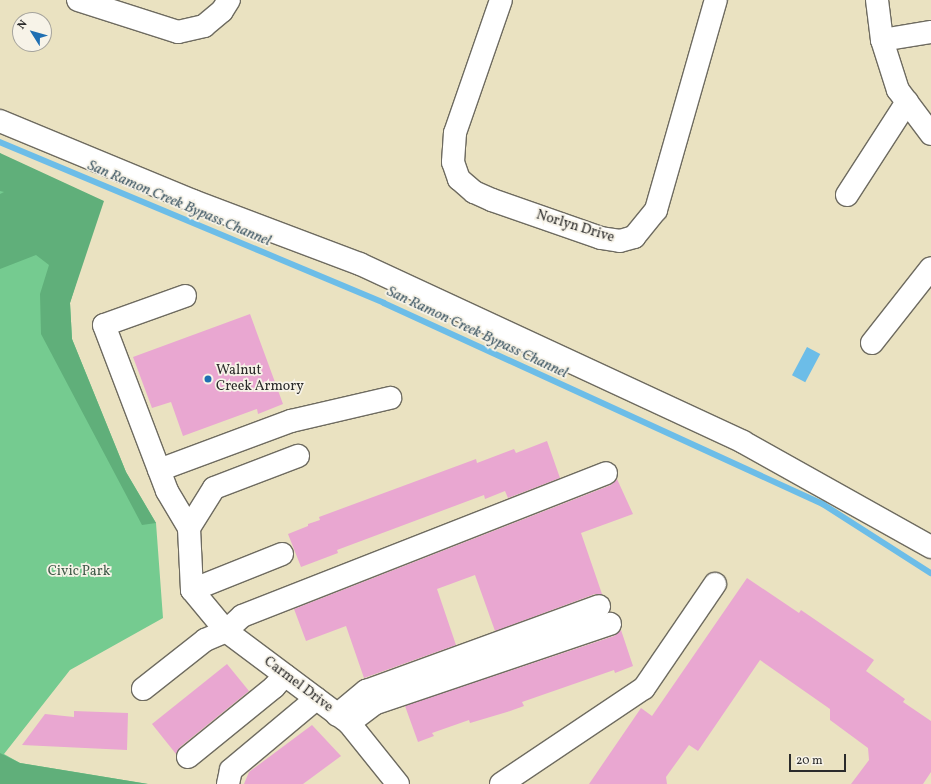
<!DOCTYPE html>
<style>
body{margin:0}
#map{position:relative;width:931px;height:784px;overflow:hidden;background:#eae2c1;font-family:Vollkorn,serif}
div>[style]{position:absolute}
.green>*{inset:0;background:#75cb90}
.forest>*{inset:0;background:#60af7a}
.water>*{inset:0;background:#6cbde8;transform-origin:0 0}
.stream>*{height:5.5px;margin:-2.75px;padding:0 2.75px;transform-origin:2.75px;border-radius:2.75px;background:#6cbde8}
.building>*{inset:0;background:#e9a7d1}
.roads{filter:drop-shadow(1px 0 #6e6b60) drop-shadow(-1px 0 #6e6b60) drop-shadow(0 1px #6e6b60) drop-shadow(0 -1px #6e6b60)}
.minor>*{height:22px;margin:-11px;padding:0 11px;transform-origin:11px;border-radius:11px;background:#fff}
.dots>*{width:11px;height:11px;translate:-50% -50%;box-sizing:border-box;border:2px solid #f7f3e8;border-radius:50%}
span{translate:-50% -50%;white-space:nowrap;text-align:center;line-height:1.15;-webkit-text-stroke:3.5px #f7f3e8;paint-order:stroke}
.street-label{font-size:14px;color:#2b2b2b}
.poi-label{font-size:14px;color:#2b2b2b}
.left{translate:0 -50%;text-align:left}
.park-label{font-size:14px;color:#415b49}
.water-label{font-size:15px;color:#3e5764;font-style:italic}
.north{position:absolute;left:12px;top:12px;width:40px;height:40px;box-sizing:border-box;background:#f7f3e8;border:1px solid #a5a39c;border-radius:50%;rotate:307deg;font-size:11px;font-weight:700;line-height:16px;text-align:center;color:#2b2b2b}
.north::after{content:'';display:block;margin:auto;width:14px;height:18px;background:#1f6fb2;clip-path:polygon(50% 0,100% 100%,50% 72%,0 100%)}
.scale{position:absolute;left:789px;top:754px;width:57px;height:18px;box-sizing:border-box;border:2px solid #2b2b2b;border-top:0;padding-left:5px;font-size:12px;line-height:14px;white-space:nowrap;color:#2b2b2b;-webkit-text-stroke:3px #f7f3e8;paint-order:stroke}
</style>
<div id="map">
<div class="green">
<i style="clip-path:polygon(0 153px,90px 238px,70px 303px,72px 339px,126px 472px,156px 523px,163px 618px,70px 670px,4px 754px,20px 763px,148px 784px,0 784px)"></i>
</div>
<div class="forest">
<i style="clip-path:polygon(0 153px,104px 201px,70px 303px,72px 339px,126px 472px,156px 523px,142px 525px,41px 334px,40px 294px,49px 265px,36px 255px,0 269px,0 194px,4px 192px,0 191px)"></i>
<i style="clip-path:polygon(0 753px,20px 763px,148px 784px,0 784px)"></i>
</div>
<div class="water">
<i style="left:807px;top:347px;width:15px;height:32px;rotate:28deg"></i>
</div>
<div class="stream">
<i style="left:0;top:142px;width:416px;rotate:22.7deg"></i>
<i style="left:384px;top:303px;width:483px;rotate:24.6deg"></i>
<i style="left:823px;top:504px;width:128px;rotate:32.6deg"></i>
</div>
<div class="building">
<i style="clip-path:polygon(250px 314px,283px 404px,258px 414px,257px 409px,183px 436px,171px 402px,152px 408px,133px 357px)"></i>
<i style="clip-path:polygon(547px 441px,560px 478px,508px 498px,505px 491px,485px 499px,484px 495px,337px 550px,338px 553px,301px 567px,288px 534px,308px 526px,308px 524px,320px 520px,319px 517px,476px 459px,477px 463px,514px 449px,516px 453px)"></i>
<i style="clip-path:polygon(617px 479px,633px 514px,581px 533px,602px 594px,595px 594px,495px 631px,475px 575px,437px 589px,456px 645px,364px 678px,346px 626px,306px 641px,294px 609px,611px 485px)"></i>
<i style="clip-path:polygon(747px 578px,799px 613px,801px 610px,874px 660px,866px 671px,905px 699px,903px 702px,931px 721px,931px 772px,923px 784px,851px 784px,869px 760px,868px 748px,830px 720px,830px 709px,760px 660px,698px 751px,689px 745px,666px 777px,667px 784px,589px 784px,641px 708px,652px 716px)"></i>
<i style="clip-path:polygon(621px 630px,633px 666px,615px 673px,614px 670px,522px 702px,524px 706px,507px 712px,470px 723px,469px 720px,432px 733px,434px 736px,418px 742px,405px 706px,614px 636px)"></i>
<i style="clip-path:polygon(227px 664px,249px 691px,180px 747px,176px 754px,152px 724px)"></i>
<i style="clip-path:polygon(74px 711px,128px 713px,127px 750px,22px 745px,45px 714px,74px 717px)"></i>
<i style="clip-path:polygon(312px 725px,341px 756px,303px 784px,244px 784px,249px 772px)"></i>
</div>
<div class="roads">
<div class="minor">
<i style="left:78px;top:0;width:105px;rotate:17.7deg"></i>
<i style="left:178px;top:32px;width:27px;rotate:-13deg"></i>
<i style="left:204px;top:26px;width:23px;rotate:-40deg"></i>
<i style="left:222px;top:11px;width:13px;rotate:-58deg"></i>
<i style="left:501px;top:0;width:141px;rotate:109.1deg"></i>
<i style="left:455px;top:133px;width:29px;rotate:94deg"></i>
<i style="left:453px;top:162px;width:18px;rotate:71deg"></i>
<i style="left:459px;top:179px;width:20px;rotate:41deg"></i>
<i style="left:474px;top:192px;width:20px;rotate:24deg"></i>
<i style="left:492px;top:200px;width:115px;rotate:19.2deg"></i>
<i style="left:601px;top:238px;width:19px;rotate:9deg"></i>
<i style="left:620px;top:241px;width:15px;rotate:-16deg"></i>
<i style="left:634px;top:237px;width:35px;rotate:-51deg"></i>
<i style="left:656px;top:210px;width:218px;rotate:-74.1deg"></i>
<i style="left:877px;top:0;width:40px;rotate:82.9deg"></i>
<i style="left:882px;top:40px;width:52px;rotate:72.3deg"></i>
<i style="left:898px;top:90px;width:55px;rotate:53.1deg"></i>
<i style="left:882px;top:40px;width:50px;rotate:-9.3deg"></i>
<i style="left:0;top:121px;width:209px;rotate:22.5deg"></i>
<i style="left:193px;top:201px;width:178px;rotate:20.7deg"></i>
<i style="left:360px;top:264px;width:422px;rotate:24.9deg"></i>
<i style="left:743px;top:442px;width:215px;rotate:29.2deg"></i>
<i style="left:847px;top:195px;width:111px;rotate:-57.2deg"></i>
<i style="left:185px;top:296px;width:86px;rotate:160.3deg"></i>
<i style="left:104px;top:325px;width:178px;rotate:69.2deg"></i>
<i style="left:167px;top:491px;width:43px;rotate:59.3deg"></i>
<i style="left:872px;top:343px;width:95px;rotate:-51.8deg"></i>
<i style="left:159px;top:470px;width:141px;rotate:-20.4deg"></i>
<i style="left:291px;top:421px;width:102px;rotate:-13.1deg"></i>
<i style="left:192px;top:590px;width:53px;rotate:50.3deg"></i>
<i style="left:226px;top:631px;width:154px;rotate:36.8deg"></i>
<i style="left:349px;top:723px;width:78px;rotate:51.2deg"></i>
<i style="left:192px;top:590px;width:62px;rotate:-92.8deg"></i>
<i style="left:189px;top:528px;width:47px;rotate:-58deg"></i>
<i style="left:214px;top:488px;width:90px;rotate:-20.9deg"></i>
<i style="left:192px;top:590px;width:97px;rotate:-21.8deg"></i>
<i style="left:143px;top:689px;width:79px;rotate:-38.3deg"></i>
<i style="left:205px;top:640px;width:23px;rotate:-23deg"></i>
<i style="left:226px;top:631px;width:22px;rotate:-43deg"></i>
<i style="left:242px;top:616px;width:391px;rotate:-21.4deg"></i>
<i style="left:337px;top:715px;width:38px;rotate:-40deg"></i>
<i style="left:366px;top:691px;width:248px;rotate:-20deg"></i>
<i style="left:349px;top:723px;width:34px;rotate:-37deg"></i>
<i style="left:376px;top:703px;width:247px;rotate:-18.7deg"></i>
<i style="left:188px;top:757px;width:111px;rotate:-39.1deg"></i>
<i style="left:274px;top:687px;width:16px;rotate:-47deg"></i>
<i style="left:228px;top:784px;width:14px;rotate:-78deg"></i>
<i style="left:231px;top:770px;width:111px;rotate:-39.9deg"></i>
<i style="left:501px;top:784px;width:172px;rotate:-33.9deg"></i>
<i style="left:644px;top:688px;width:126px;rotate:-55.7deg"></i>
</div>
</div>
<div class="dots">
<i style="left:208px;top:379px;background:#1f6fb2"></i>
</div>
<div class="street-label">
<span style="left:575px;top:227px;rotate:17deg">Norlyn Drive</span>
<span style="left:298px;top:685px;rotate:37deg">Carmel Drive</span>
</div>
<div class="poi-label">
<span class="left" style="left:216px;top:379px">Walnut<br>Creek Armory</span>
</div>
<div class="park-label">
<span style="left:79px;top:572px">Civic Park</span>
</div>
<div class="water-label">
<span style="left:179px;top:204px;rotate:23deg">San Ramon Creek Bypass Channel</span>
<span style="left:477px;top:333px;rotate:25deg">San Ramon Creek Bypass Channel</span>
</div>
<div class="north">N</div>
<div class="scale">20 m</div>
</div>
